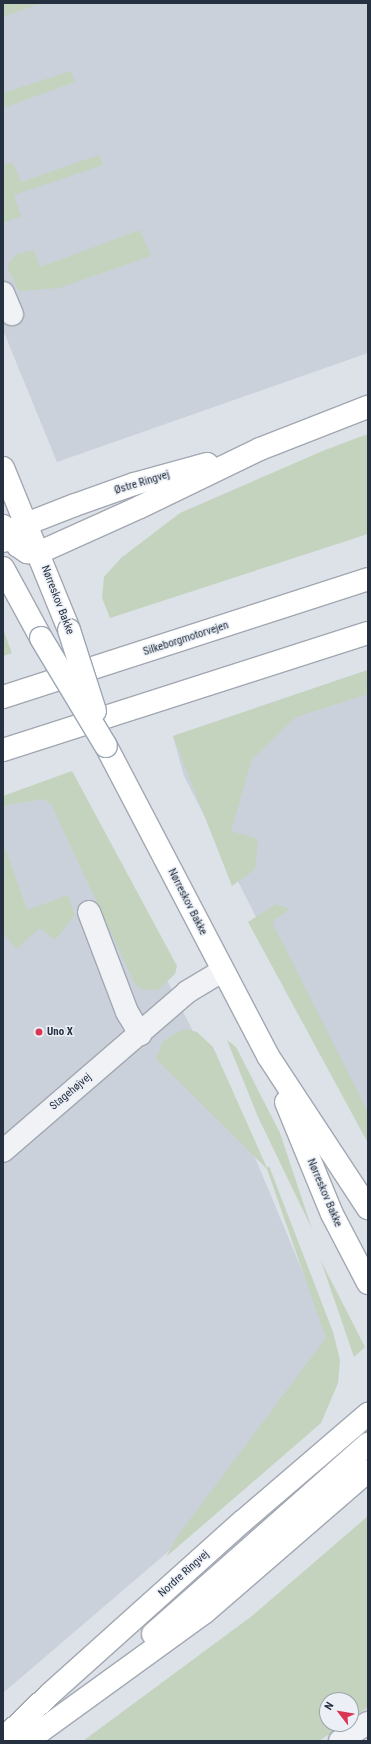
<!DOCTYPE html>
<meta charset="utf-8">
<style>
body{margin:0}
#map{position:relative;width:371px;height:1744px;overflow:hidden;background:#dde1e8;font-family:"Roboto Condensed",sans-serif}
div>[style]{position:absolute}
.built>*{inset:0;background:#cad1da}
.green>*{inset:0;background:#c3d3bd}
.roads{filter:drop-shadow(1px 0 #a2a8b2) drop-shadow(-1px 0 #a2a8b2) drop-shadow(0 1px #a2a8b2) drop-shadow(0 -1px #a2a8b2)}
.minor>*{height:22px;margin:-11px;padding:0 11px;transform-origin:11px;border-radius:11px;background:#f0f2f6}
.major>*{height:22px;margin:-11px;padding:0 11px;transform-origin:11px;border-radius:11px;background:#fff}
.highway>*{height:22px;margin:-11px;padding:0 11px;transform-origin:11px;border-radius:11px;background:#fff}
.bridges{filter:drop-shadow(1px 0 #9ba6b5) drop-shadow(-1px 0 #9ba6b5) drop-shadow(0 1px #9ba6b5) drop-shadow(0 -1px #9ba6b5)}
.major-bridge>*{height:22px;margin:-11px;padding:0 11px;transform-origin:11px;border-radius:11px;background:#fff}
.dots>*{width:11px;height:11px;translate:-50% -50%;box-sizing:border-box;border:2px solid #ecf0f6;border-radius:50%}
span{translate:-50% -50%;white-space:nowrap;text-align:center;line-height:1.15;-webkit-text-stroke:3px #ecf0f6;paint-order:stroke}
.street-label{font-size:11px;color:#253040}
.poi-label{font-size:11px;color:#253040;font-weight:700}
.left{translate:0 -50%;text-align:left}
.frame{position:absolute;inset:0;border:4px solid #253040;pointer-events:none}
.north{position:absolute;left:319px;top:1692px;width:40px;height:40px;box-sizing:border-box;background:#ecf0f6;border:1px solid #9ca3ad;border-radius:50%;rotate:301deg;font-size:11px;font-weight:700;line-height:16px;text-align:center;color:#253040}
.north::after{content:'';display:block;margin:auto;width:14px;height:18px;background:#da3553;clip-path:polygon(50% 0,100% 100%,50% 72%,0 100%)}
</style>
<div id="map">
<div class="built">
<i style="clip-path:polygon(3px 3px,368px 3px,368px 353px,57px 462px,3px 330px)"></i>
<i style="clip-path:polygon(368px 670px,368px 1136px,184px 776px,173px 736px)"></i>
<i style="clip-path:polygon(67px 781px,248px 1141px,333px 1344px,218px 1509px,3px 1693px,3px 800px)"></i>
</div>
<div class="green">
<i style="clip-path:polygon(7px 3px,41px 3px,3px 17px,3px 4px)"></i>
<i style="clip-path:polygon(71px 71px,75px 82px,3px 108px,3px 93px)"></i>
<i style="clip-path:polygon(99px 155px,103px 165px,14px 195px,21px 216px,3px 223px,3px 166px,12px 162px,21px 182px)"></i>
<i style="clip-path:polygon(140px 230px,151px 256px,59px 288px,19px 291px,8px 269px,8px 263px,17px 254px,34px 250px,40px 267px)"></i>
<i style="clip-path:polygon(368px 434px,368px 534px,110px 618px,102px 598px,104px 577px,121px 558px,180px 513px,325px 450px)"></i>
<i style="clip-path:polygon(3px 629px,12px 653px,3px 656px)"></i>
<i style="clip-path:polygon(368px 670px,368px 694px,296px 717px,252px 759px,231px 831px,258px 839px,255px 869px,232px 886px,173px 736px)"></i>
<i style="clip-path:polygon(72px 771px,177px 966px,175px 974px,158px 990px,143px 990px,135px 984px,51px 804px,43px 799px,3px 806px,3px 796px)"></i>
<i style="clip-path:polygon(3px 842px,27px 910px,68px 895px,75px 915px,55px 940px,40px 928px,16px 949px,3px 933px)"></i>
<i style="clip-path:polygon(276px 904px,290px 909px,272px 922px,368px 1112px,368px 1143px,248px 922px)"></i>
<i style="clip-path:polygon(187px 1029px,197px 1032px,213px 1047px,267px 1168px,269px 1166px,333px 1332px,340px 1360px,338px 1383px,321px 1423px,166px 1557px,177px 1537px,326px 1338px,267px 1169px,156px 1059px,162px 1043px,175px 1033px)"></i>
<i style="clip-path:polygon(227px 1040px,236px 1047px,280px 1133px,312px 1229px,258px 1117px)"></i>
<i style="clip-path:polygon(321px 1261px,365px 1347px,354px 1357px)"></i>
<i style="clip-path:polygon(368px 1516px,368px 1707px,351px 1719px,351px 1700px,327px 1700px,327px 1724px,344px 1724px,319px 1741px,83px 1741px,252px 1616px)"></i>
</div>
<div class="roads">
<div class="minor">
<i style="left:3px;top:293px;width:23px;rotate:67deg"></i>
<i style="left:89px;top:912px;width:107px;rotate:69.2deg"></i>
<i style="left:127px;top:1012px;width:26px;rotate:59deg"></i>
<i style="left:3px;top:1151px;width:243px;rotate:-40.8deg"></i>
<i style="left:187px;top:992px;width:41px;rotate:-31deg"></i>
<i style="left:340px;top:1741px;width:33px;rotate:-33deg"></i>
</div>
<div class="major">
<i style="left:3px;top:468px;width:175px;rotate:67.8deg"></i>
<i style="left:3px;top:526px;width:25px;rotate:53deg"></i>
<i style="left:18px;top:546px;width:11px;rotate:34deg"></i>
<i style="left:27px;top:552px;width:11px;rotate:5deg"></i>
<i style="left:38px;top:553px;width:112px;rotate:-24.3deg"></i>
<i style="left:140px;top:507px;width:133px;rotate:-25.8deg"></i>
<i style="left:260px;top:449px;width:116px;rotate:-21.3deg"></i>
<i style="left:3px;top:541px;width:18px;rotate:-45deg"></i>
<i style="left:16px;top:528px;width:63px;rotate:-21.3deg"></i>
<i style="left:75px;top:505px;width:63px;rotate:-19.6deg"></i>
<i style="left:134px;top:484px;width:76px;rotate:-15.3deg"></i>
<i style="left:3px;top:568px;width:80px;rotate:61.5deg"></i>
<i style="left:106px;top:746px;width:350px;rotate:62.4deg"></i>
<i style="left:268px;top:1056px;width:182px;rotate:56.7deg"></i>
<i style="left:286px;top:1102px;width:121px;rotate:67.7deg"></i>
<i style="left:332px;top:1214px;width:78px;rotate:62.4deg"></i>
<i style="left:153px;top:1634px;width:287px;rotate:-41.5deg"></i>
<i style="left:3px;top:1739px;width:65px;rotate:-43.8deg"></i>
<i style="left:50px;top:1694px;width:259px;rotate:-41.9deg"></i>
<i style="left:243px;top:1521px;width:165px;rotate:-40.6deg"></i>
<i style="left:27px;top:1741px;width:218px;rotate:-35.9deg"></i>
<i style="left:204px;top:1613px;width:217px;rotate:-40.9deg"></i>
</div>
<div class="highway">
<i style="left:3px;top:697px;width:384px;rotate:-17.9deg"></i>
<i style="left:3px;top:750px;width:383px;rotate:-17.8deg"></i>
</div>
</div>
<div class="bridges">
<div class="major-bridge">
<i style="left:69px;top:630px;width:85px;rotate:72.2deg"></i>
<i style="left:41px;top:638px;width:126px;rotate:59deg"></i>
</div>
</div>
<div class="dots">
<i style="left:39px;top:1032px;background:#da3553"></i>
</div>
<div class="street-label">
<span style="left:142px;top:483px;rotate:-17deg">Østre Ringvej</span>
<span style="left:57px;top:600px;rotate:69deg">Nørreskov Bakke</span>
<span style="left:186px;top:639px;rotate:-18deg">Silkeborgmotorvejen</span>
<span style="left:187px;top:902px;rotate:63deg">Nørreskov Bakke</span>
<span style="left:71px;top:1092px;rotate:-40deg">Stagehøjvej</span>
<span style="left:324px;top:1193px;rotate:67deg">Nørreskov Bakke</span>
<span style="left:184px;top:1574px;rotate:-42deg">Nordre Ringvej</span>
</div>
<div class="poi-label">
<span class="left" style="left:47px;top:1032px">Uno X</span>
</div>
<div class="frame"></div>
<div class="north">N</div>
</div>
